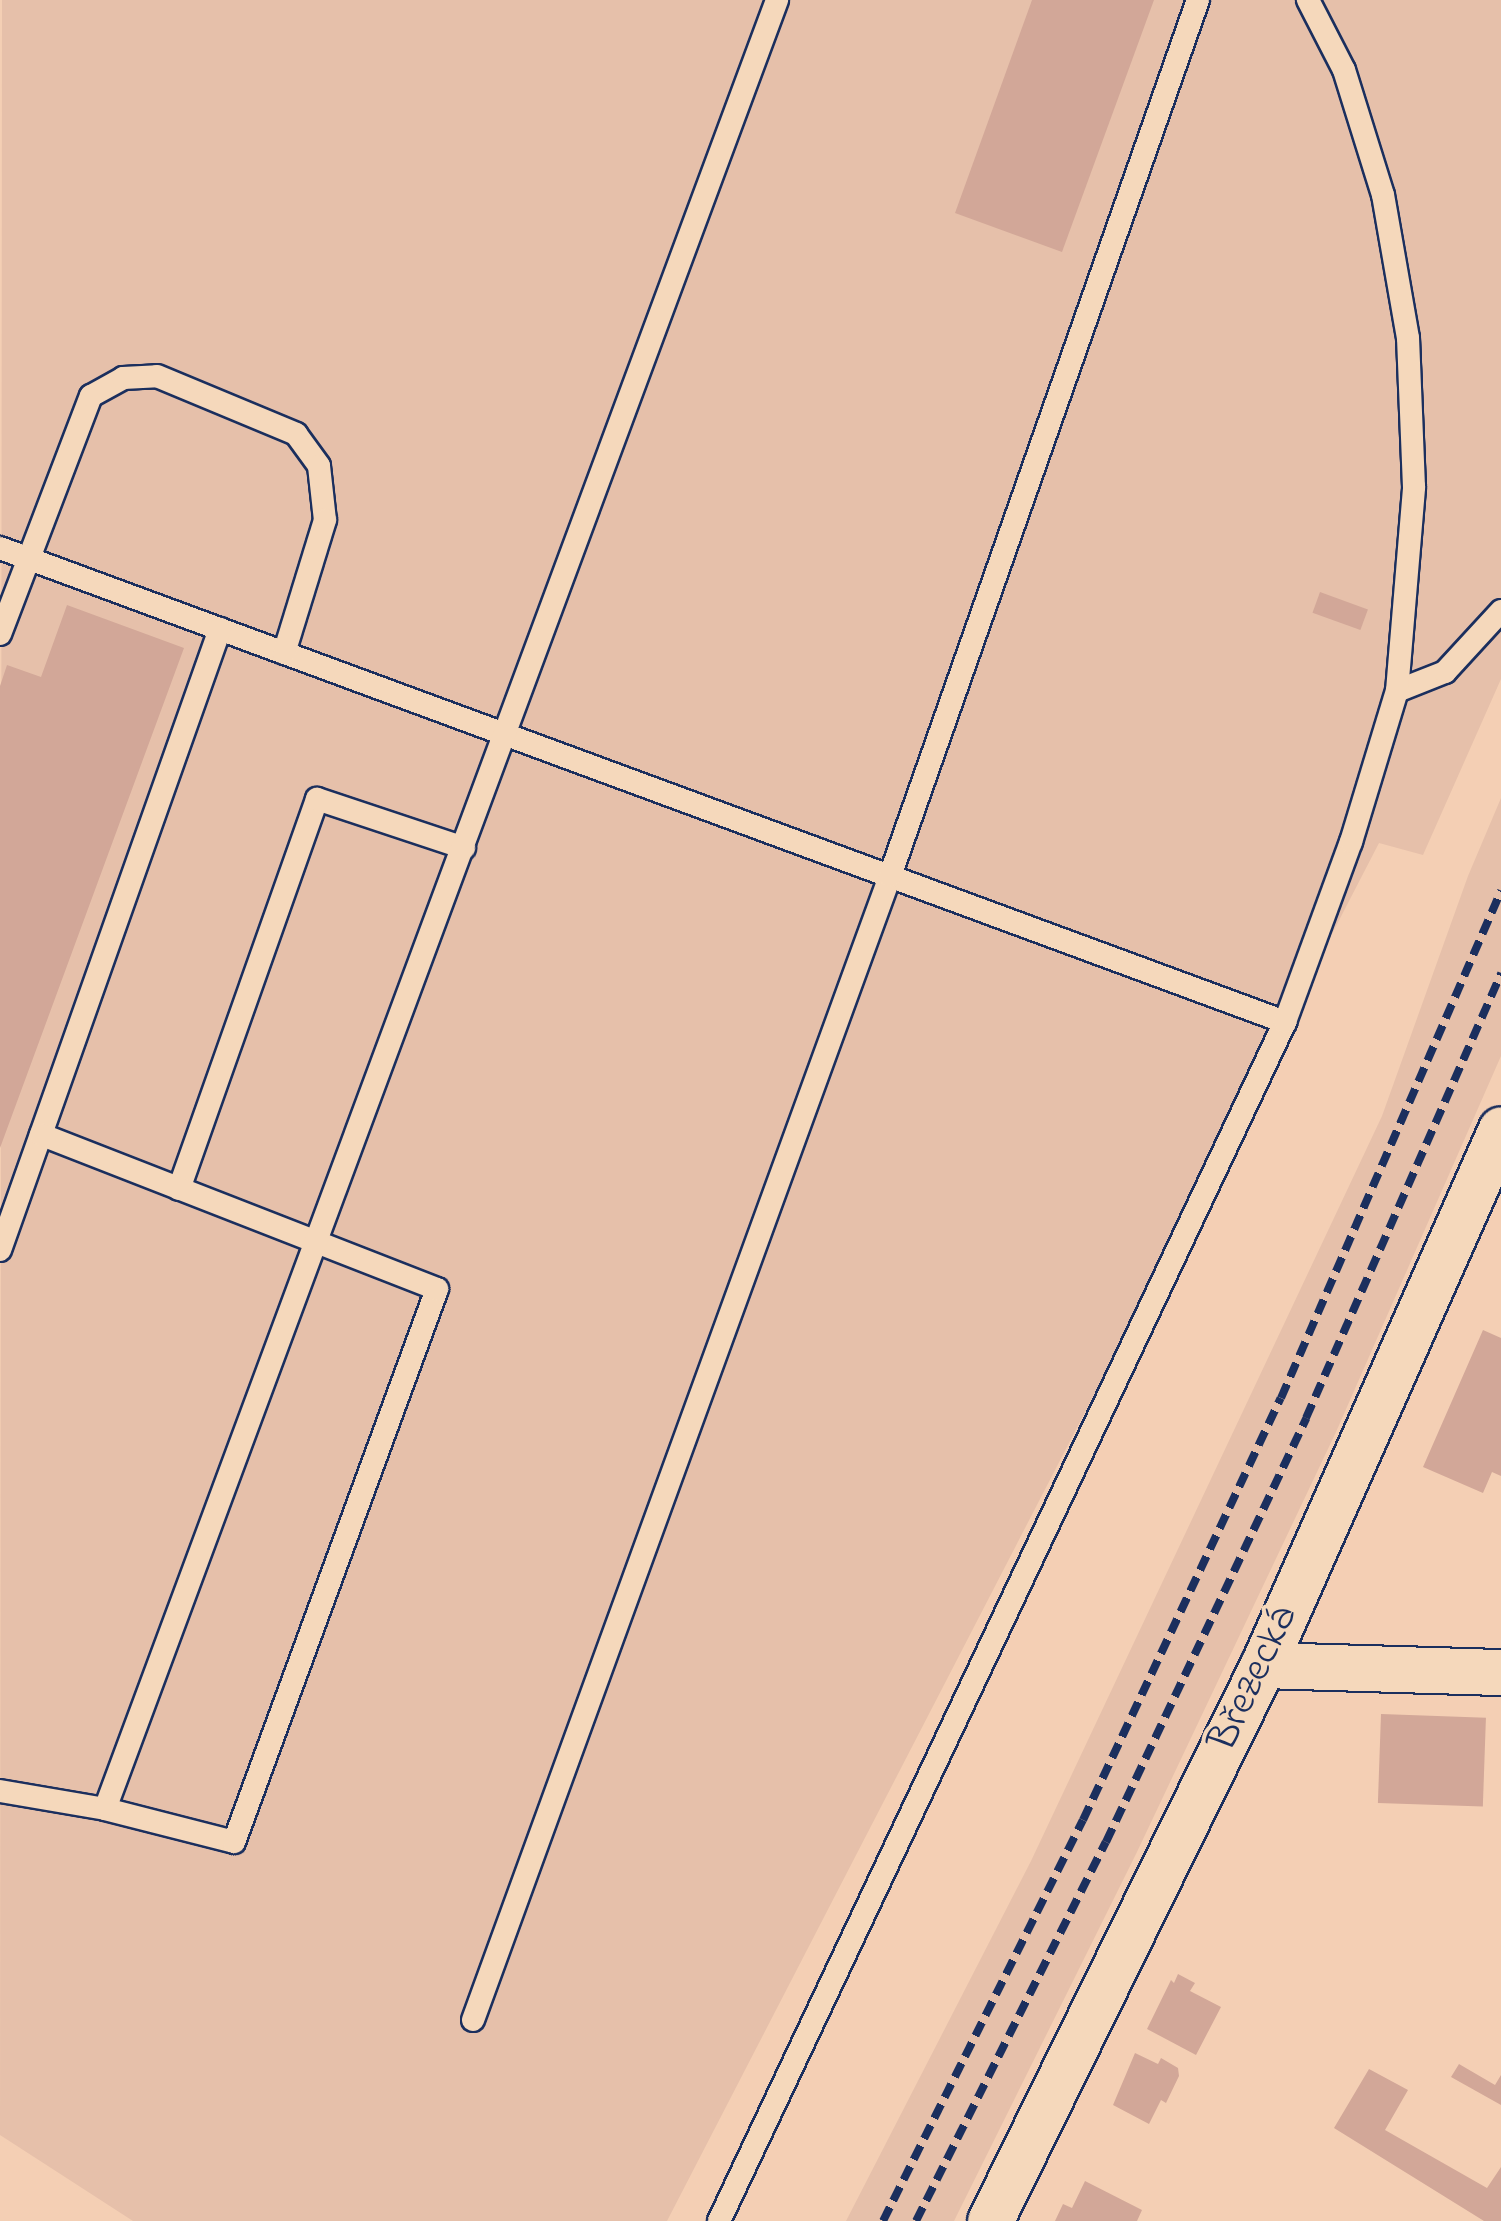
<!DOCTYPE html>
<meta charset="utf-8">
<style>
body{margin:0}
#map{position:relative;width:1501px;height:2221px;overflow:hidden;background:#f4cfb4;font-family:"Indie Flower",sans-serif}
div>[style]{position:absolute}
.built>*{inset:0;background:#e6c0aa}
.building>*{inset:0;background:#d2a798;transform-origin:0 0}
.roads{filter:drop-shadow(2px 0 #1b2f5e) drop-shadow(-2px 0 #1b2f5e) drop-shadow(0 2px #1b2f5e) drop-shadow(0 -2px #1b2f5e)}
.service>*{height:22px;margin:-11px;padding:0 11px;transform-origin:11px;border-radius:11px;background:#f5d8bb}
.minor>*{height:45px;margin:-22.5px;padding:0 22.5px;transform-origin:22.5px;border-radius:22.5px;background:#f5d8bb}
.rail>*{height:8px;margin-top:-4px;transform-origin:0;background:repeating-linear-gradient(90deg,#1b2f5e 0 15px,transparent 0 23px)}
span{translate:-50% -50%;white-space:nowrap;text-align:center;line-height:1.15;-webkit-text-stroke:8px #f5d8bb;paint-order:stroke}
.street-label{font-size:42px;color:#1b2f5e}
</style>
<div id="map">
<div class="built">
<i style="clip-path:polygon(2px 0,1501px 0,1501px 679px,1423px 855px,1379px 843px,667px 2221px,133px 2221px,0 2135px)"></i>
<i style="clip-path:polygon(1501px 798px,1501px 1056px,1336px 1432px,1136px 1854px,954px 2221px,846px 2221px,1031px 1861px,1382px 1116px,1468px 876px)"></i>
</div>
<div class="building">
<i style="clip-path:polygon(1032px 0,1154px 0,1062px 252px,955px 213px)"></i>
<i style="left:1320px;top:592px;width:51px;height:22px;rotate:20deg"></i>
<i style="clip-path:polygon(67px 605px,184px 648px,0 1148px,0 686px,7px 665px,41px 677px)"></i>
<i style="clip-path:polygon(1483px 1330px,1501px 1338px,1501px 1476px,1492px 1472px,1483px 1493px,1423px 1467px)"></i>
<i style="left:1381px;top:1714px;width:105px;height:89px;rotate:2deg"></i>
<i style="clip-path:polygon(1178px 1974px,1195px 1983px,1190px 1991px,1221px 2007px,1196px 2055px,1147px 2029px,1171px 1980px,1174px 1983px)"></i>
<i style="clip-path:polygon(1135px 2053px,1158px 2064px,1161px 2058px,1178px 2068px,1179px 2076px,1166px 2103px,1161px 2100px,1149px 2124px,1113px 2105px)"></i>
<i style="clip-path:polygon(1459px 2064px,1495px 2085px,1501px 2075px,1501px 2105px,1451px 2077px)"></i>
<i style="clip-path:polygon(1369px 2069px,1408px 2090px,1385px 2130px,1487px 2188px,1501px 2167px,1501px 2221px,1484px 2221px,1334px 2128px)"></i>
<i style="clip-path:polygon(1085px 2181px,1142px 2210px,1137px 2221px,1055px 2221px,1063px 2204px,1072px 2208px)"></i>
</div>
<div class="roads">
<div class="service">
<i style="left:0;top:548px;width:1370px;rotate:20.25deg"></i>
<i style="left:0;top:634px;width:255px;rotate:-69.1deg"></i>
<i style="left:91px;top:396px;width:37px;rotate:-29deg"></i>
<i style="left:123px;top:378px;width:34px;rotate:-3deg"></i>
<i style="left:157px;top:376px;width:151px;rotate:22.6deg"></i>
<i style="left:296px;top:434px;width:39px;rotate:54deg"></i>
<i style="left:319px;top:466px;width:54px;rotate:83.7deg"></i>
<i style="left:325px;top:520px;width:139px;rotate:107.1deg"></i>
<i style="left:1397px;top:691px;width:52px;rotate:-21.6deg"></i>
<i style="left:1445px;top:672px;width:83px;rotate:-47.4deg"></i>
<i style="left:179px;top:1189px;width:414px;rotate:-70.5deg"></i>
<i style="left:317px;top:799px;width:155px;rotate:18.4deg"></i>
<i style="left:0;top:1250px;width:659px;rotate:-70.49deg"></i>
<i style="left:0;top:1791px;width:107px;rotate:9.7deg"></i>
<i style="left:105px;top:1809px;width:133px;rotate:14.3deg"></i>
<i style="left:234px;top:1842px;width:589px;rotate:-69.84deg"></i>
<i style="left:437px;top:1289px;width:425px;rotate:-158.7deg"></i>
<i style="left:105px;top:1809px;width:1930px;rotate:-69.62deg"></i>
<i style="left:473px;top:2020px;width:1218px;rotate:-69.97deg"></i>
<i style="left:890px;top:876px;width:929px;rotate:-70.63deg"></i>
<i style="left:719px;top:2221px;width:1326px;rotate:-64.73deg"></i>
<i style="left:1285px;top:1022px;width:192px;rotate:-69.9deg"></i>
<i style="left:1351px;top:842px;width:158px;rotate:-73.1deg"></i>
<i style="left:1397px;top:691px;width:205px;rotate:-85.2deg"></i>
<i style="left:1414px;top:487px;width:149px;rotate:-92.3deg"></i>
<i style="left:1408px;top:338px;width:145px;rotate:-99.9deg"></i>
<i style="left:1383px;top:195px;width:131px;rotate:-107.3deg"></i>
<i style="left:1344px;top:70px;width:79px;rotate:-117.2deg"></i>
</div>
<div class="minor">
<i style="left:1263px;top:1665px;width:238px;rotate:1.7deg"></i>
<i style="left:990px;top:2221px;width:619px;rotate:-63.85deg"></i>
<i style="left:1263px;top:1665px;width:586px;rotate:-66.06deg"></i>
</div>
</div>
<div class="rail">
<i style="left:883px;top:2221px;width:448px;rotate:-63.5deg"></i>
<i style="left:1083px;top:1820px;width:466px;rotate:-64.9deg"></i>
<i style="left:1281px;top:1398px;width:553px;rotate:-66.54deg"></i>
<i style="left:916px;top:2221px;width:424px;rotate:-63.4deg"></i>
<i style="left:1106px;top:1842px;width:469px;rotate:-64.7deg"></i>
<i style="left:1306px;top:1418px;width:486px;rotate:-66.3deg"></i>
</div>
<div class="street-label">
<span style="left:1254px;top:1679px;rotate:-65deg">Březecká</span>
</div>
</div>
